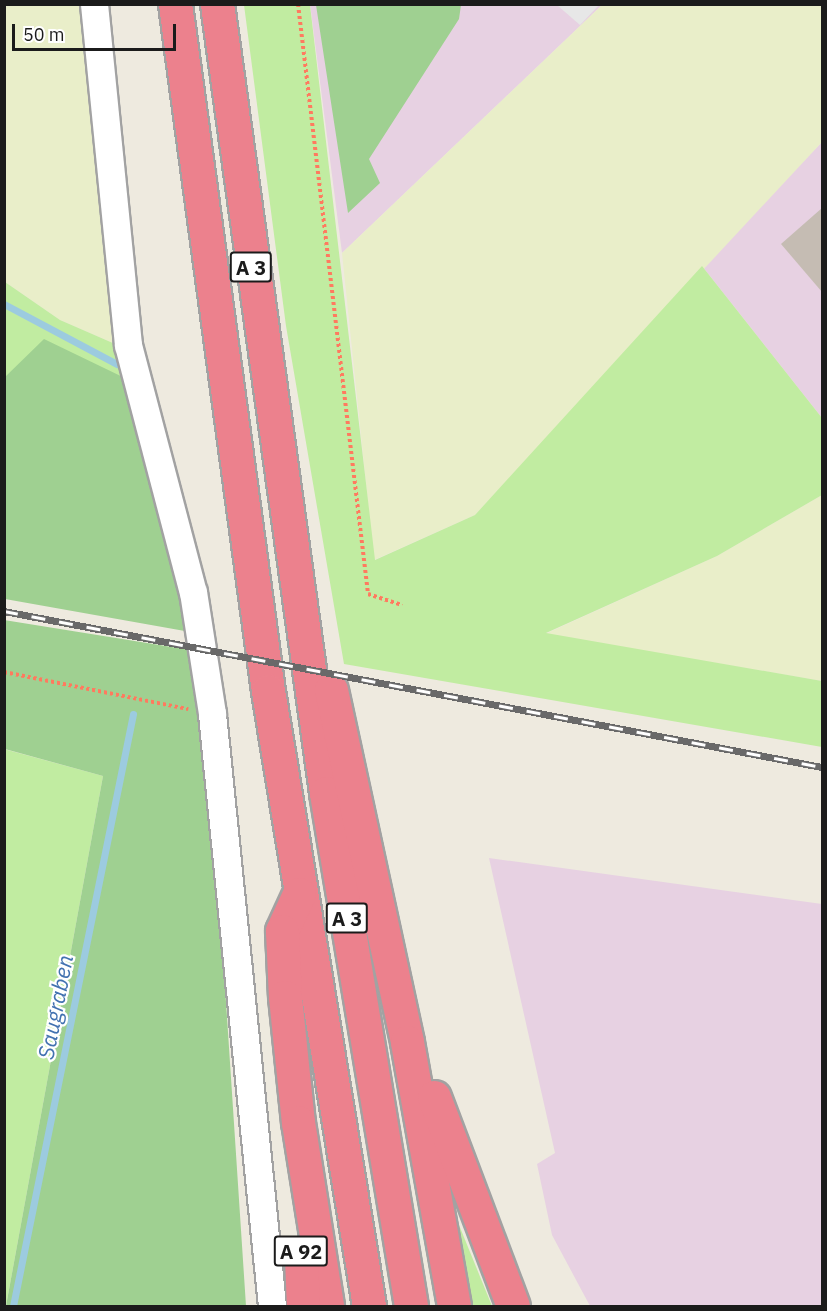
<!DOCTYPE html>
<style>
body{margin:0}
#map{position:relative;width:827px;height:1311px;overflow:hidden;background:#eeeadf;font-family:"IBM Plex Sans",sans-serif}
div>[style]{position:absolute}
.industrial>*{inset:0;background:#e7d1e2}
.farmland>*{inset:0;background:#e9eec9}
.grass>*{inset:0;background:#c1eca1}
.forest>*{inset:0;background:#9fd091}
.parking>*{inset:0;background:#e7e7e7}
.stream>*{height:7px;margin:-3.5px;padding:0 3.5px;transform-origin:3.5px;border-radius:3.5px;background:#9ccbdf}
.building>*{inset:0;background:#c5bcb3}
.path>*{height:4px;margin-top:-2px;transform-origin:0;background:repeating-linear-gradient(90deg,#ff7a5f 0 3px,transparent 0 6px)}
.roads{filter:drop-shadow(2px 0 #a2a2a2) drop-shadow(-2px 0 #a2a2a2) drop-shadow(0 2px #a2a2a2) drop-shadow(0 -2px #a2a2a2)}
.minor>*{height:27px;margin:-13.5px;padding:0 13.5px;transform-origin:13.5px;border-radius:13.5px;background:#fff}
.highway>*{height:33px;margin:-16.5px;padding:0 16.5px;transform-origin:16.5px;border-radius:16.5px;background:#ec818d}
.rail>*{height:7px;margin-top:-3.5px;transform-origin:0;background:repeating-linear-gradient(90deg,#fff 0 14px,#696969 0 28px);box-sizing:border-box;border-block:2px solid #696969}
span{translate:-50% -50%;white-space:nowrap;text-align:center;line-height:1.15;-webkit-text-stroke:4.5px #fff;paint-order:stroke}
.shield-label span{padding:2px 4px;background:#fff;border:2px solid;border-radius:4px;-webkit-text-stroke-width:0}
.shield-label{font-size:20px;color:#1b1b1b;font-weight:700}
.water-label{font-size:22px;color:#4272b0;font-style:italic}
.frame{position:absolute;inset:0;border:6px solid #1b1b1b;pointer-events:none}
.scale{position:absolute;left:12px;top:24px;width:164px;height:27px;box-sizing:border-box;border:3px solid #1b1b1b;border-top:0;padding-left:8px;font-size:18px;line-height:21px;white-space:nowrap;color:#1b1b1b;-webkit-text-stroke:4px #fff;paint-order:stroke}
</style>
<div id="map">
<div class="industrial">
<i style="clip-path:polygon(310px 4px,602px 5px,342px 253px)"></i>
<i style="clip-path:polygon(822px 142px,822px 418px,702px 266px)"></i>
<i style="clip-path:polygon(489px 858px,822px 904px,822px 1306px,590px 1306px,552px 1235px,537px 1164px,555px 1153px)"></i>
</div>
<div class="farmland">
<i style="clip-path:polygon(4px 5px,88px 5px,122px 347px,60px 320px,5px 282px)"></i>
<i style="clip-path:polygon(602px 5px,822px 5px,822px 142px,475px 515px,374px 560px,342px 253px)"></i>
<i style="clip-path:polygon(822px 495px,822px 681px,545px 634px,717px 556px)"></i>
</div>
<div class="grass">
<i style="clip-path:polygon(244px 5px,310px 5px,375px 560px,475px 515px,702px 266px,822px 418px,822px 495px,717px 556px,546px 633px,822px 681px,822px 747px,344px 664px,286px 326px)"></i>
<i style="clip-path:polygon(5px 282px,60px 320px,122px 347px,131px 381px,5px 378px)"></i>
<i style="clip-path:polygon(4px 749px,103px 776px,6px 1306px,4px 1306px)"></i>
<i style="clip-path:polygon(459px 1225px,492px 1306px,467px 1306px,454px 1228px)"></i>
</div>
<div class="forest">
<i style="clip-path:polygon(316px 5px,461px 5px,459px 19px,369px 159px,380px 183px,348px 213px)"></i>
<i style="clip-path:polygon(44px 339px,131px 381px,154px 504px,196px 633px,5px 599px,4px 378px)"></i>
<i style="clip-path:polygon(4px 620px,203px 652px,246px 1306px,6px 1306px,103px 776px,5px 749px)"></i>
</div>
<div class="parking">
<i style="clip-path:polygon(557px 5px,599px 5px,580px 25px)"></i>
</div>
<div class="stream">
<i style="left:4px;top:304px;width:128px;rotate:28deg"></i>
<i style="left:13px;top:1306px;width:604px;rotate:-78.54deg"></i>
</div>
<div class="building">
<i style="clip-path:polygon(822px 208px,822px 292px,781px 244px)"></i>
</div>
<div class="path">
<i style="left:298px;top:4px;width:594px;rotate:83.23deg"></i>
<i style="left:368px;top:594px;width:36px;rotate:18deg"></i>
<i style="left:4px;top:672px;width:188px;rotate:11.4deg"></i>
</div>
<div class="roads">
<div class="minor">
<i style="left:94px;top:4px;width:343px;rotate:84.3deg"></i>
<i style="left:128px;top:345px;width:255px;rotate:75.3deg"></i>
<i style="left:193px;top:592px;width:123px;rotate:81.1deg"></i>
<i style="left:212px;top:714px;width:595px;rotate:84.21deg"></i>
</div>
<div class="highway">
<i style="left:175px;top:4px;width:693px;rotate:82.29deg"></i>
<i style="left:268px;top:691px;width:623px;rotate:80.67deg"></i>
<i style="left:217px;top:4px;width:796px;rotate:82.13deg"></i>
<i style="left:326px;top:793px;width:520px;rotate:80.59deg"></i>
<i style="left:331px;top:690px;width:360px;rotate:77.8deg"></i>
<i style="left:407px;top:1042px;width:268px;rotate:79.9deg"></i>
<i style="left:299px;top:894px;width:41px;rotate:114.7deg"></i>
<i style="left:282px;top:931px;width:66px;rotate:87.4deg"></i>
<i style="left:285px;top:997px;width:126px;rotate:84.1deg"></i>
<i style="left:298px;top:1122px;width:186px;rotate:81deg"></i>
<i style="left:434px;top:1097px;width:223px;rotate:69.3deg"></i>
<i style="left:301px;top:1257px;width:49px;rotate:87.7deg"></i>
</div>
</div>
<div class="rail">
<i style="left:4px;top:611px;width:833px;rotate:10.8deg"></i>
</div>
<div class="shield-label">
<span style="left:251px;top:267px">A 3</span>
<span style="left:347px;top:918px">A 3</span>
<span style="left:301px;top:1251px">A 92</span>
</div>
<div class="water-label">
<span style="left:55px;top:1007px;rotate:-79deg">Saugraben</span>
</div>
<div class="frame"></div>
<div class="scale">50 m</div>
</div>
